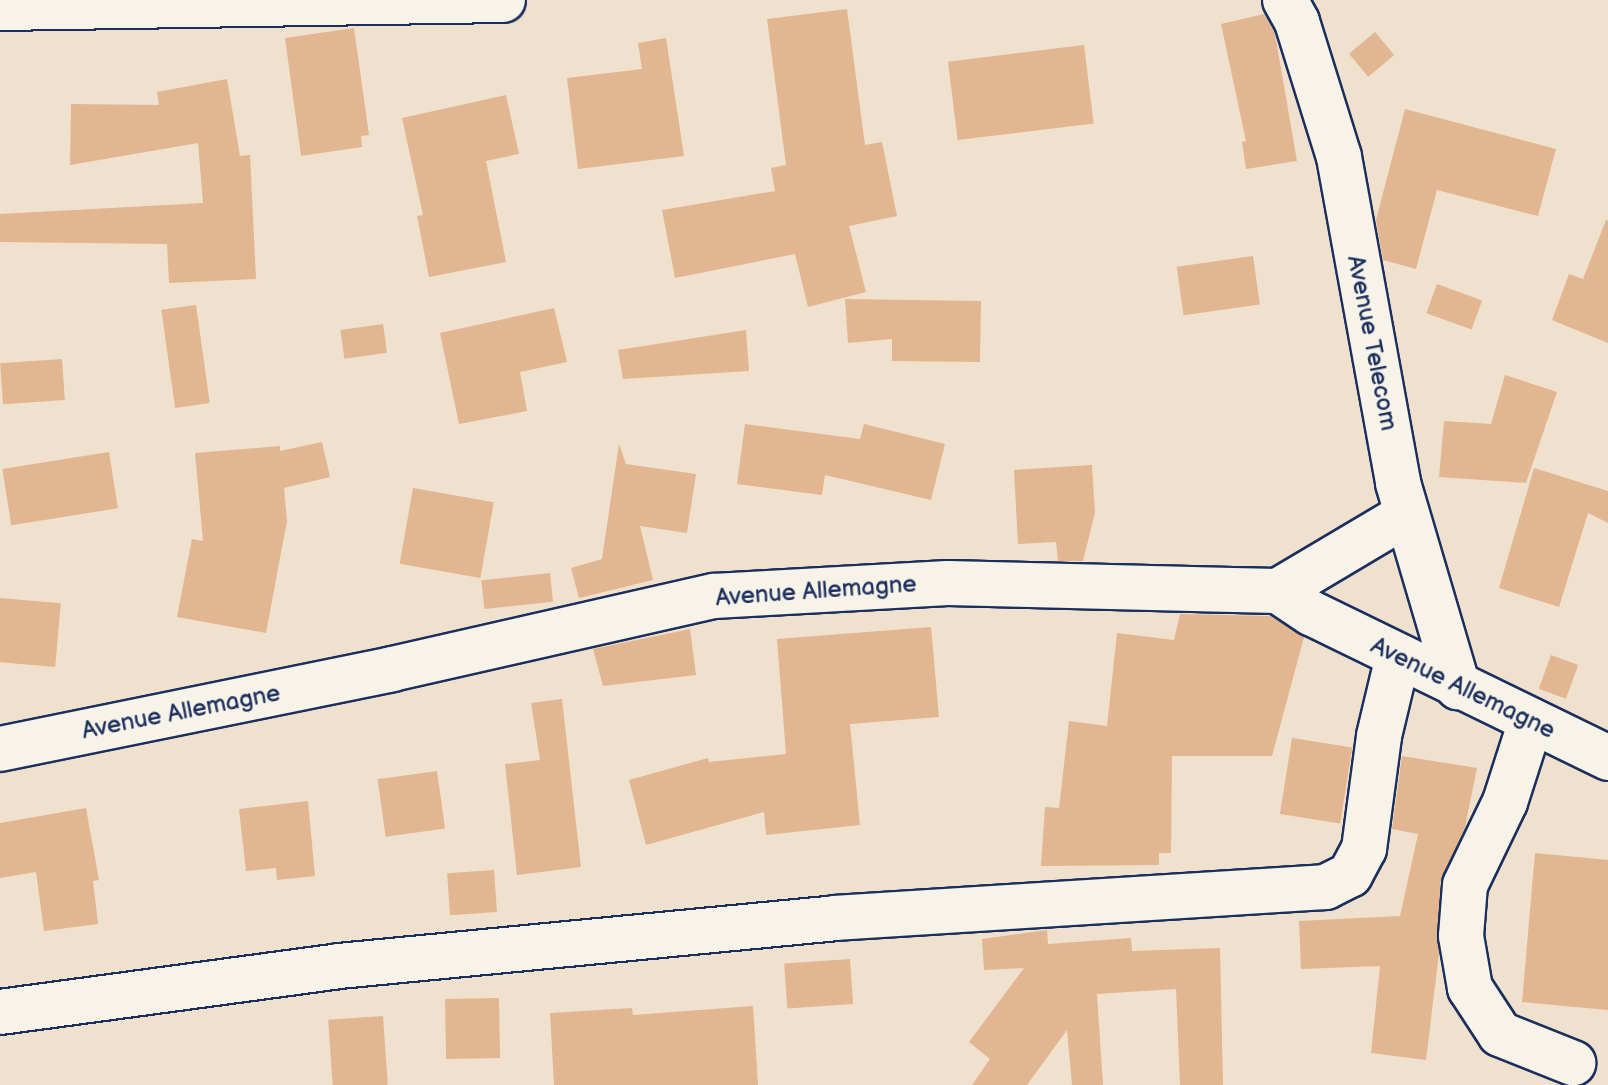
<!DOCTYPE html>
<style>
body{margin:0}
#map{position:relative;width:1608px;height:1085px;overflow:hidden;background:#f0e1ce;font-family:"Balsamiq Sans",sans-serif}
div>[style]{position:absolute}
.building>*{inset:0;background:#e1b691;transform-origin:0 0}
.roads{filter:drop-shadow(2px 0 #1b2f5e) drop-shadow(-2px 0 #1b2f5e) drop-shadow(0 2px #1b2f5e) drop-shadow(0 -2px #1b2f5e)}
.minor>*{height:44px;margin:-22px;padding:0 22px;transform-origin:22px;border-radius:22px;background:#f7f3e8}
span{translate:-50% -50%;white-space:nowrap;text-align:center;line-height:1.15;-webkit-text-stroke:8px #f7f3e8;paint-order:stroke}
.street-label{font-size:24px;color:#1b2f5e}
</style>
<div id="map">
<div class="building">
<i style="clip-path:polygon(847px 9px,865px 145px,882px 142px,897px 216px,849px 226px,866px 292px,808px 307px,795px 254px,675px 278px,662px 210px,775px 191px,771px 168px,786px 165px,767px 19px)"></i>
<i style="clip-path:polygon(1264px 14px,1275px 34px,1297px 161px,1246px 169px,1242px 142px,1246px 141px,1221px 24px)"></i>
<i style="clip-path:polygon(354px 28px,369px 135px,361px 136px,362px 147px,301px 156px,285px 38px)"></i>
<i style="left:1375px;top:32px;width:30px;height:34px;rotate:50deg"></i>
<i style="clip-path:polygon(666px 38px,684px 156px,578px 169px,567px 78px,642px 69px,638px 43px)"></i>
<i style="left:1084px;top:45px;width:79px;height:137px;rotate:83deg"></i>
<i style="clip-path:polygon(227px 79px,240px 156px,250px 155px,256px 279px,169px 283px,167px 244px,0 242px,0 214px,203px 203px,198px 143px,70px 165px,71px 104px,159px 105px,157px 92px)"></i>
<i style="clip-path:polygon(506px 95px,519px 154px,486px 161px,506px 262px,429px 277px,417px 216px,423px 215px,402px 118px)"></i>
<i style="clip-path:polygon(1405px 109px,1556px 149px,1538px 216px,1437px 190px,1416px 269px,1383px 260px,1376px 220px)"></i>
<i style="clip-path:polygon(1606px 220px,1608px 221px,1608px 343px,1552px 320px,1569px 274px,1583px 279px)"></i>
<i style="left:1253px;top:256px;width:49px;height:77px;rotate:82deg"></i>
<i style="left:1437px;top:284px;width:48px;height:31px;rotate:20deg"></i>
<i style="clip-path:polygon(845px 299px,981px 301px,980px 362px,892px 361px,892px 339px,848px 343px)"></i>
<i style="left:196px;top:305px;width:99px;height:35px;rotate:82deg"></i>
<i style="clip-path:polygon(554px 308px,567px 362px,520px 372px,527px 411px,459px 424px,440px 333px)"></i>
<i style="left:383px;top:324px;width:29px;height:43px;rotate:82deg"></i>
<i style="clip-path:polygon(746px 330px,749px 371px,623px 379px,618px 350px)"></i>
<i style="left:62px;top:359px;width:41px;height:62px;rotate:86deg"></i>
<i style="clip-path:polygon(1505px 375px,1557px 392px,1526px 483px,1439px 477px,1444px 421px,1491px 424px)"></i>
<i style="clip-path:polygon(745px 424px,860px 439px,864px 424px,945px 444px,931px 500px,825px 475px,822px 495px,737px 484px)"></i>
<i style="clip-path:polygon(322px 442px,330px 477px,284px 488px,287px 521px,266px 633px,177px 617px,192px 539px,203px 541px,195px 453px,280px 446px,280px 451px)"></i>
<i style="clip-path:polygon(619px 444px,626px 464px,696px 474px,687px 533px,640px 526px,653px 580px,579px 598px,571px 568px,602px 559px)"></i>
<i style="left:109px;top:452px;width:57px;height:108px;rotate:81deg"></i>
<i style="clip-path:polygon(1092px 465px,1095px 513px,1083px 561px,1058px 561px,1056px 542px,1018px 544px,1014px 470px)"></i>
<i style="clip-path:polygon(1534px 468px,1608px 491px,1608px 523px,1588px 513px,1559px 607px,1499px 588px)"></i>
<i style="left:413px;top:488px;width:82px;height:77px;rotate:10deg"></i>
<i style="left:550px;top:573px;width:29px;height:69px;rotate:84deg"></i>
<i style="left:0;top:598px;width:61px;height:64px;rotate:5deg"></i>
<i style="clip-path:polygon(1180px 614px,1270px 616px,1304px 637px,1272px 756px,1172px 756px,1171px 853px,1159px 853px,1159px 865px,1041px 866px,1045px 807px,1059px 808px,1069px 721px,1107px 726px,1117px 633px,1174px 640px)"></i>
<i style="clip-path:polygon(931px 627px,939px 717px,850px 724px,860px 825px,766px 835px,764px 812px,646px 845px,629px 780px,708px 758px,709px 762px,786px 754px,777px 639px)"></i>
<i style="clip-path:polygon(690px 629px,696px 675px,603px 686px,593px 649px)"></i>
<i style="left:1551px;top:655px;width:29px;height:36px;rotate:20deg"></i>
<i style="clip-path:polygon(562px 699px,581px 867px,517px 875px,505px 764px,540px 760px,531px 703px)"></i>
<i style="left:1292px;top:738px;width:61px;height:77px;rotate:9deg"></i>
<i style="clip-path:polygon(1402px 756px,1477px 768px,1465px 827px,1440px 883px,1439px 953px,1426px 1060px,1371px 1053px,1380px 966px,1301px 969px,1299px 921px,1400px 916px,1418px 834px,1392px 829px)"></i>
<i style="left:437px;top:771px;width:58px;height:60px;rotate:82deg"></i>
<i style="clip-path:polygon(308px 801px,315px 876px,277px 880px,276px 868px,246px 871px,239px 809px)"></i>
<i style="clip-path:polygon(86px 808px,99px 880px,93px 881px,98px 924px,44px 931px,36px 872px,0 878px,0 823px)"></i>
<i style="clip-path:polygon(1535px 853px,1608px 860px,1608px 1010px,1522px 1002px)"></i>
<i style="left:494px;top:870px;width:42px;height:47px;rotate:86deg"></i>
<i style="clip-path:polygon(1047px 930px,1048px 944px,1131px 938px,1132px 951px,1220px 948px,1223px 1085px,1180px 1085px,1176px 989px,1097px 994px,1103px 1085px,1072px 1085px,1067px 1030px,1027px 1085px,972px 1085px,990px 1059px,969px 1042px,1024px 968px,984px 970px,982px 939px)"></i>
<i style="left:850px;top:959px;width:45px;height:66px;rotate:86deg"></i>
<i style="left:499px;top:998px;width:60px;height:54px;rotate:89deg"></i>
<i style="clip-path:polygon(753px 1006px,758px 1085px,554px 1085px,550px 1013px,632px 1008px,633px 1015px)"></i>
<i style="left:383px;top:1016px;width:69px;height:55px;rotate:86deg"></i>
</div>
<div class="roads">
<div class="minor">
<i style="left:1285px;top:0;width:25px;rotate:61deg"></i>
<i style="left:1297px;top:22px;width:141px;rotate:72.7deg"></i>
<i style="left:1339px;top:157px;width:331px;rotate:79.7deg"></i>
<i style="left:1398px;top:483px;width:213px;rotate:73.6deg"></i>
<i style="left:0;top:8px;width:503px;rotate:-0.91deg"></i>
<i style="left:1278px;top:591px;width:149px;rotate:-30.7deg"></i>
<i style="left:1531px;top:721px;width:85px;rotate:107.8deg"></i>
<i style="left:1505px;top:802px;width:92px;rotate:115.7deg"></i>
<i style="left:1465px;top:885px;width:51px;rotate:94.5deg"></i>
<i style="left:1461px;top:936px;width:53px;rotate:80.2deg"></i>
<i style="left:1470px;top:988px;width:55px;rotate:56.9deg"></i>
<i style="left:1500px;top:1034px;width:79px;rotate:21.7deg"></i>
<i style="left:0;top:749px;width:400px;rotate:-11.5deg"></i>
<i style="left:392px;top:669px;width:330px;rotate:-12.8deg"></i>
<i style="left:714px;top:596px;width:234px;rotate:-3.2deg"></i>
<i style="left:948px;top:583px;width:330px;rotate:1.4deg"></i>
<i style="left:1278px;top:591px;width:40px;rotate:34deg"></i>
<i style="left:1311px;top:613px;width:331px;rotate:26deg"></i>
<i style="left:0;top:1012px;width:342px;rotate:-7.7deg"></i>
<i style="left:339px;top:966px;width:497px;rotate:-5.5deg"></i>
<i style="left:834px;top:918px;width:493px;rotate:-3.6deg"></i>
<i style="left:1326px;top:887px;width:27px;rotate:-27deg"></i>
<i style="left:1350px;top:875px;width:30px;rotate:-62deg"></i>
<i style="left:1364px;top:849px;width:114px;rotate:-82.4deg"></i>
<i style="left:1379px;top:736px;width:82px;rotate:-76.6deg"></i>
</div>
</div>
<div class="street-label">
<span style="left:1372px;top:343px;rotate:79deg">Avenue Telecom</span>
<span style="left:816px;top:591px;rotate:-4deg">Avenue Allemagne</span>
<span style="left:1463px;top:688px;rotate:26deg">Avenue Allemagne</span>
<span style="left:181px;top:712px;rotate:-11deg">Avenue Allemagne</span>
</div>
</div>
